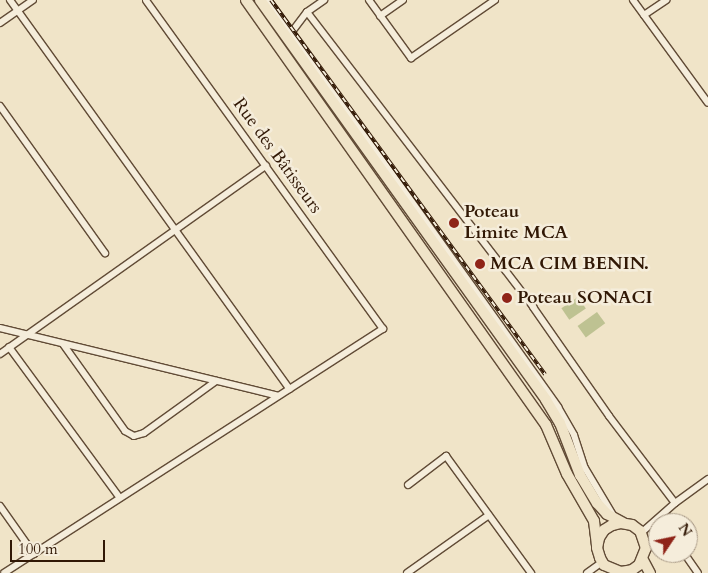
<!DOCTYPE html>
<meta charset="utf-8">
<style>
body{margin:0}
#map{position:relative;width:708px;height:573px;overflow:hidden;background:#f0e4c8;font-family:Cardo,serif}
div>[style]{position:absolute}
.green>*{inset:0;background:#bec292;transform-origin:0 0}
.roads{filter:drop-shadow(1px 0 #614b36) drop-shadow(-1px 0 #614b36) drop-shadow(0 1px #614b36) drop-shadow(0 -1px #614b36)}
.minor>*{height:6px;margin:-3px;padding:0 3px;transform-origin:3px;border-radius:3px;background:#f5eddb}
.trunk>*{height:10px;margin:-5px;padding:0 5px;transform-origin:5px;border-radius:5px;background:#f0e4c8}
.rail>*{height:4px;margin-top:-2px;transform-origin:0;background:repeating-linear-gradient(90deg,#f5eddb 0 5.5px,#311805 0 11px);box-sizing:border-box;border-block:1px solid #311805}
.dots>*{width:14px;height:14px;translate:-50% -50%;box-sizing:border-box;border:2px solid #f5eddb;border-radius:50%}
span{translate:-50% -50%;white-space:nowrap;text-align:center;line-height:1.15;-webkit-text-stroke:5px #f5eddb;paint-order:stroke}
.street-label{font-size:18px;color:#311805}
.poi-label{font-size:18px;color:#311805;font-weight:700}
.left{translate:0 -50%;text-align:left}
.north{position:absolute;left:648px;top:513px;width:50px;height:50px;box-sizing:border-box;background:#f5eddb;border:1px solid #a79885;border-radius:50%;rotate:56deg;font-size:14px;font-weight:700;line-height:20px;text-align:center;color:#311805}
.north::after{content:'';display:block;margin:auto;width:18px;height:22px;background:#8f2418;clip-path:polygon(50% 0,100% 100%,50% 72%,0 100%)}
.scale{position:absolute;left:10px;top:540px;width:95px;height:22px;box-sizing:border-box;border:2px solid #311805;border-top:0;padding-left:6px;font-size:15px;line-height:18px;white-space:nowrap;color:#311805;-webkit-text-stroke:4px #f5eddb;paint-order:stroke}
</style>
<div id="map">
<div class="green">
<i style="left:578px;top:297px;width:14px;height:20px;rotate:56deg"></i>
<i style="left:597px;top:312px;width:14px;height:24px;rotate:54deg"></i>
</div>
<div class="roads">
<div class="minor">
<i style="left:10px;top:0;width:479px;rotate:54.3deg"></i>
<i style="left:268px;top:0;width:500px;rotate:54.5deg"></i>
<i style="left:558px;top:407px;width:32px;rotate:60deg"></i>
<i style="left:574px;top:435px;width:35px;rotate:72deg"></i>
<i style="left:585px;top:468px;width:55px;rotate:59.2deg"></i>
<i style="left:369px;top:0;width:72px;rotate:54.1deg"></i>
<i style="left:411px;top:58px;width:102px;rotate:-34.6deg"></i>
<i style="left:633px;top:0;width:127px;rotate:53.9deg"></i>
<i style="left:307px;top:12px;width:372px;rotate:52.5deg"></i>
<i style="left:533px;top:307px;width:133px;rotate:55.1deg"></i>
<i style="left:609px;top:416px;width:109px;rotate:52.8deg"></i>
<i style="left:644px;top:15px;width:27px;rotate:-34deg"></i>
<i style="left:380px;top:16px;width:28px;rotate:-35deg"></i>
<i style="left:0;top:23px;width:40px;rotate:-34.9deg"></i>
<i style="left:291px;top:33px;width:26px;rotate:-53deg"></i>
<i style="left:307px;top:12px;width:21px;rotate:-35deg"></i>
<i style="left:0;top:106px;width:181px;rotate:54.5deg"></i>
<i style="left:0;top:328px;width:286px;rotate:13.7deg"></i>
<i style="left:63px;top:344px;width:107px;rotate:54.5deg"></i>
<i style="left:125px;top:431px;width:10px;rotate:29deg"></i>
<i style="left:134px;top:436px;width:10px;rotate:-17deg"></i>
<i style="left:144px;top:433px;width:89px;rotate:-35.8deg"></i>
<i style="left:9px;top:347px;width:187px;rotate:53.7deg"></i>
<i style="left:0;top:354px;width:326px;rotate:-35.3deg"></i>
<i style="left:408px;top:485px;width:48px;rotate:-37.3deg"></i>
<i style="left:446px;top:456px;width:145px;rotate:54deg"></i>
<i style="left:0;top:506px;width:59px;rotate:54.7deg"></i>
<i style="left:641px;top:533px;width:45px;rotate:-41.4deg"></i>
<i style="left:675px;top:503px;width:41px;rotate:-36deg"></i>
<i style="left:684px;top:553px;width:24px;rotate:55deg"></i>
<i style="left:4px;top:573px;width:451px;rotate:-32.8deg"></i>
<i style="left:383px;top:329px;width:405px;rotate:-125.8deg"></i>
<i style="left:407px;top:573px;width:100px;rotate:-35.3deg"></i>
<i style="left:587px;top:573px;width:19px;rotate:-36deg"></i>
</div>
<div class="trunk">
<i style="left:246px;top:0;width:520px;rotate:54.78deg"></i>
<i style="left:546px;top:425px;width:53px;rotate:66.8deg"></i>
<i style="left:567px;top:474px;width:54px;rotate:60.1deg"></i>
<i style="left:594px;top:521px;width:25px;rotate:83deg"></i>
<i style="left:260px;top:0;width:492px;rotate:54.4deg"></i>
<i style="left:546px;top:400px;width:27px;rotate:59deg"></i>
<i style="left:560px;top:423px;width:56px;rotate:69deg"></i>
<i style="left:580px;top:475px;width:33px;rotate:59deg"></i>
<i style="left:597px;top:503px;width:15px;rotate:48deg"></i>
<i style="left:607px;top:514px;width:18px;rotate:29deg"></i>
<i style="left:643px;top:560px;width:15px;rotate:62deg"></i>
<i style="left:621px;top:572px;width:11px;rotate:-10deg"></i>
<i style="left:632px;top:570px;width:9px;rotate:-36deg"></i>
<i style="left:639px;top:565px;width:18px;rotate:-68deg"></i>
<i style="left:646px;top:548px;width:18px;rotate:-109deg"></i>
<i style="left:640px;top:531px;width:10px;rotate:-143deg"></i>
<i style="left:632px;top:525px;width:11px;rotate:-170deg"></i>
<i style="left:621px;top:523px;width:9px;rotate:167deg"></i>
<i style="left:612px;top:525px;width:9px;rotate:148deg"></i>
<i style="left:604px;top:530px;width:9px;rotate:122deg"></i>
<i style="left:599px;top:538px;width:10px;rotate:101deg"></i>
<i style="left:597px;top:548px;width:10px;rotate:73deg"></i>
<i style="left:600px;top:558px;width:8px;rotate:60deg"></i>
<i style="left:604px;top:565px;width:21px;rotate:23deg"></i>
</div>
</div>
<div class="rail">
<i style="left:271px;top:0;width:464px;rotate:53.8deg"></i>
</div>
<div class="dots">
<i style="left:454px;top:223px;background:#8f2418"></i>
<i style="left:480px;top:264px;background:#8f2418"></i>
<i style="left:507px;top:298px;background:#8f2418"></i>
</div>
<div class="street-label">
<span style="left:277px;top:156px;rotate:54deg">Rue des Bâtisseurs</span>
</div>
<div class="poi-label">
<span class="left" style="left:464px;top:223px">Poteau<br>Limite MCA</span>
<span class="left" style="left:490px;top:264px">MCA CIM BENIN.</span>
<span class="left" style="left:517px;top:298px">Poteau SONACI</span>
</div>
<div class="north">N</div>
<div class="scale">100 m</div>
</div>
